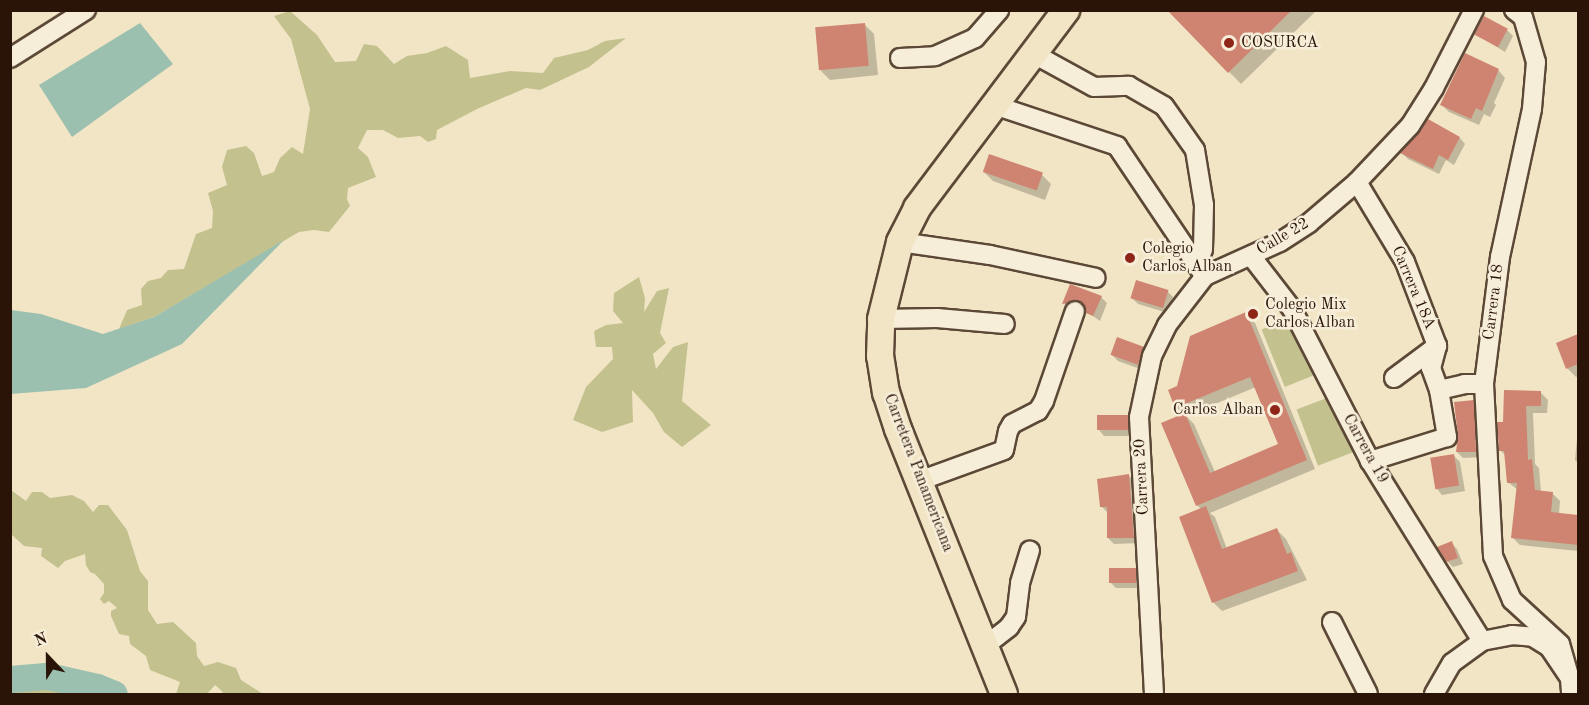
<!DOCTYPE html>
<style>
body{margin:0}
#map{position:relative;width:1589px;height:705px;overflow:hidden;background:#f2e5c5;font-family:"Old Standard TT",serif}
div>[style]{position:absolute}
.green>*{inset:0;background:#c3c28f;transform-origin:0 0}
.water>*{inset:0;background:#9cc0af}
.shadow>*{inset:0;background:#0003}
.river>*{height:27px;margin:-13.5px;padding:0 13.5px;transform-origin:13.5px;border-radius:13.5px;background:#9cc0af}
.building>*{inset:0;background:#cf8471;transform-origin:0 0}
.roads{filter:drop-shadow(2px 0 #5c4836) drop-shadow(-2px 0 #5c4836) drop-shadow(0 2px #5c4836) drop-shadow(0 -2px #5c4836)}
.minor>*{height:18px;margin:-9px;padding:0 9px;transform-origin:9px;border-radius:9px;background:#f7eed9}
.highway>*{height:26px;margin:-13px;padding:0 13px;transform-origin:13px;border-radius:13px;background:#f2e5c5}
.dots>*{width:16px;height:16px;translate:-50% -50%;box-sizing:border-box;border:3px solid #f7eed9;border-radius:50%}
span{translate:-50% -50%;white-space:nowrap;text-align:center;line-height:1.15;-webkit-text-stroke:5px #f7eed9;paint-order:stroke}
.poi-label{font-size:16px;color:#2a1407}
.left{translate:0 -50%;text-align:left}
.right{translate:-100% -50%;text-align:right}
.street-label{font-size:16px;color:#2a1407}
.frame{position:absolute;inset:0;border:12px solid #2a1407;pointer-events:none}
.north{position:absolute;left:18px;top:627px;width:60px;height:60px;-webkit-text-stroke:4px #f7eed9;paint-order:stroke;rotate:338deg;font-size:16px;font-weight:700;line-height:24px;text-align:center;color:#2a1407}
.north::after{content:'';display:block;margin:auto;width:21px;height:27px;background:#2a1407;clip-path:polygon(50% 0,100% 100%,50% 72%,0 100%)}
</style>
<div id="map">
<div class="green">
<i style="clip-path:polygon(290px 11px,317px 35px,335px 62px,356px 61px,364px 44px,377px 46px,394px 64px,407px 56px,427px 53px,446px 46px,468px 60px,470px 78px,510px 71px,543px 73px,554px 58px,588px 50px,605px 41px,626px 38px,589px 67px,540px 90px,526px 88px,477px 109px,437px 130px,436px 139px,428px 142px,420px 136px,398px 138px,383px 130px,367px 130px,358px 148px,368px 157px,376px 177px,348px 188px,347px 199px,350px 206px,329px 232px,314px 230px,299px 232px,154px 317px,119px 329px,127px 310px,142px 305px,141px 289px,148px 281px,161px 278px,168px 270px,184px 269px,196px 234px,212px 228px,213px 211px,208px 193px,227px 185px,222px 167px,227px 150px,246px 146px,254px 153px,262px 176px,274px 172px,280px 158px,292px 147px,303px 154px,310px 109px,291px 39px,274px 16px)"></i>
<i style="clip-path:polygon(639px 277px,645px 298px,644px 312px,657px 291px,669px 288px,660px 333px,666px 343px,653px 354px,656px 369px,673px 347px,688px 342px,682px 401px,711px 425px,682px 447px,664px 432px,653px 413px,632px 390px,633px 422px,602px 432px,573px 420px,586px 387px,613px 359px,612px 347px,596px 347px,594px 331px,606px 325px,623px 323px,613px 311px,614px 293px)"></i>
<i style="left:1295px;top:316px;width:62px;height:36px;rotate:68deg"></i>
<i style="left:1332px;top:396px;width:60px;height:38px;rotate:69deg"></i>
<i style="clip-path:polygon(11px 490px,26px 501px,32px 492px,42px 492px,50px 498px,72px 495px,84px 501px,93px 512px,99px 505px,108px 505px,127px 530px,140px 571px,148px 581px,148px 610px,157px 624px,173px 622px,196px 643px,197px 656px,204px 666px,218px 662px,236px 668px,241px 680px,263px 694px,221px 694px,223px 692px,215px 685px,207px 694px,176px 694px,180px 682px,150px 670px,146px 656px,130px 644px,129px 636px,119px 634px,111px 616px,111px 611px,117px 608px,109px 601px,104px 604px,100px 599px,104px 593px,104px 584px,95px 574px,90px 572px,86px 565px,85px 554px,65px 561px,58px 568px,41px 556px,42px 548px,24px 546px,12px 535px)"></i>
<i style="clip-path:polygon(27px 679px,48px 679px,107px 694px,11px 694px,11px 683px)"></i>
</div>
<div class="water">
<i style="clip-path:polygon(140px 23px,173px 64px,72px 137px,39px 85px)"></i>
<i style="clip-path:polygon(284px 240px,182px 344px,86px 388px,11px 394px,11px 310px,41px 314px,103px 334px,154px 317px)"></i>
</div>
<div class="shadow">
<i style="clip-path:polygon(1175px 10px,1317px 10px,1241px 84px,1172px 13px)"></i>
<i style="clip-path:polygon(864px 24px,874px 34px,878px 75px,830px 80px,821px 71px)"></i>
<i style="clip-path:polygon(1507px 30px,1513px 36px,1505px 52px,1476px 34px)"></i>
<i style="clip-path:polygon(1498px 70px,1505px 78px,1494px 103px,1496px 105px,1490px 117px,1484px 114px,1479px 125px,1449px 112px,1442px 105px)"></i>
<i style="clip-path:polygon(1460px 138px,1465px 144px,1454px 165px,1446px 160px,1439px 174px,1408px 159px,1402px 153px)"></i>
<i style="clip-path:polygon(984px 172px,1042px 175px,1051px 184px,1045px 200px,993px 181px)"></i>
<i style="clip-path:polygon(1167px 291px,1173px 297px,1168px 313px,1138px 304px,1132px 298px)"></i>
<i style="clip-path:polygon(1101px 297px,1107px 303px,1100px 321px,1087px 312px,1086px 306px,1070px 309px,1064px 303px)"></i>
<i style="clip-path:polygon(evenodd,1245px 314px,1255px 323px,1315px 469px,1210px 513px,1215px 517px,1227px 549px,1277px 530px,1286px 539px,1307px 580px,1222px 611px,1213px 602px,1202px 510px,1197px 505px,1184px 415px,1176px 407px,1178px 387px,1245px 314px,1256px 387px,1280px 445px,1215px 472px,1194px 424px,1186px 416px,1256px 387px)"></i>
<i style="clip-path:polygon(1578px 335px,1578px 376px,1576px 377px,1567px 368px,1558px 344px)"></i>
<i style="clip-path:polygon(1143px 348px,1149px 354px,1143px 370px,1118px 361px,1112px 355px)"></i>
<i style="clip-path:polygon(1540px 392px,1548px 400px,1547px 413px,1533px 413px,1535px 464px,1539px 468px,1541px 492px,1552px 493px,1560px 501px,1559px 514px,1578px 516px,1578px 551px,1520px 545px,1513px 538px,1518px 490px,1509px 483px,1506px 456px,1500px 450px,1505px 423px)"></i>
<i style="clip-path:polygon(1473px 402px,1479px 408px,1482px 457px,1463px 458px,1457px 452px,1460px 436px)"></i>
<i style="clip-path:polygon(1127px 417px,1133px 423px,1133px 436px,1104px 436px,1099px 430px)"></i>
<i style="clip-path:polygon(1578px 428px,1578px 463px,1575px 460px)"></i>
<i style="clip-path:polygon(1454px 456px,1460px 462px,1465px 491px,1442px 495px,1437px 489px)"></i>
<i style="clip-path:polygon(1129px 476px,1135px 482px,1140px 543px,1114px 544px,1108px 538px,1108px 513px,1102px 507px)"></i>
<i style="clip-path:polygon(1451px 543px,1457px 549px,1463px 564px,1453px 567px,1447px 561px)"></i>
<i style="clip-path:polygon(1135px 569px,1141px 575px,1142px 588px,1116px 588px,1110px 582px)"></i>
</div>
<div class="river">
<i style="left:10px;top:679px;width:38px;rotate:-5deg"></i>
<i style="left:48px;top:676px;width:50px;rotate:12.7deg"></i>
<i style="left:97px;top:687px;width:18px;rotate:22deg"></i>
</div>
<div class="building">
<i style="clip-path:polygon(1167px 10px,1292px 10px,1228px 73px)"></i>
<i style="left:1484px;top:16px;width:27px;height:21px;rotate:28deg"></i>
<i style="left:865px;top:23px;width:43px;height:50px;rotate:85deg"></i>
<i style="clip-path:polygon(1465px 53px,1499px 69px,1482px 111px,1476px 108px,1471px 119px,1440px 105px)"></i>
<i style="clip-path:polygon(1428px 119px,1460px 137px,1448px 160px,1439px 155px,1433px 169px,1400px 153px)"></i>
<i style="left:989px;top:154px;width:57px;height:19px;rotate:19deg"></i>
<i style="left:1136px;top:280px;width:34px;height:19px;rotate:17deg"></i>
<i style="clip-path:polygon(1070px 284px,1102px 296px,1093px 316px,1086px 313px,1084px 304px,1079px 301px,1062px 304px)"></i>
<i style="clip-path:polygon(1246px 312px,1307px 460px,1196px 506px,1161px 423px,1185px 413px,1210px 473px,1278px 444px,1250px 377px,1175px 408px,1168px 390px,1177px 386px,1190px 336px)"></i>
<i style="clip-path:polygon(1578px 334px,1578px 364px,1566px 369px,1556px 343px)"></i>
<i style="left:1117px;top:337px;width:29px;height:19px;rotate:20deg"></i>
<i style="clip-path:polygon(1504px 390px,1541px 391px,1541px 406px,1526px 406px,1528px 460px,1532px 459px,1535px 490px,1553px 492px,1551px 512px,1578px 515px,1578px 545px,1511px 538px,1517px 483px,1507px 483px,1504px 451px,1499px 451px,1497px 422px,1503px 422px)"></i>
<i style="clip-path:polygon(1474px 400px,1476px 452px,1456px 452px,1458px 436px,1454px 402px)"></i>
<i style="left:1097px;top:415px;width:31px;height:15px"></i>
<i style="left:1454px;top:454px;width:32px;height:24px;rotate:81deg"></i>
<i style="clip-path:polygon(1129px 474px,1134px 538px,1107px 538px,1107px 507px,1100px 507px,1097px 479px)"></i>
<i style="clip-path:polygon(1206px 506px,1222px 549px,1277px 528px,1287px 554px,1291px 552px,1298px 571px,1212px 603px,1179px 517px)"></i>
<i style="clip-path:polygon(1452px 541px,1458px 558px,1446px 562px,1437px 547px)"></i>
<i style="left:1109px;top:568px;width:27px;height:15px"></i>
</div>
<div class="roads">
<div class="minor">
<i style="left:1514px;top:10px;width:11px;rotate:38deg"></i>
<i style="left:1523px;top:17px;width:47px;rotate:73.9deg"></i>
<i style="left:1536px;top:62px;width:47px;rotate:94.9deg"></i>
<i style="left:1532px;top:109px;width:151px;rotate:102.2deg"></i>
<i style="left:1500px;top:257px;width:128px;rotate:97.2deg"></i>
<i style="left:1484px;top:384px;width:172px;rotate:87deg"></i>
<i style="left:1493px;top:556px;width:48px;rotate:66.6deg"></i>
<i style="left:1512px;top:600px;width:65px;rotate:42.5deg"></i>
<i style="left:1560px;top:644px;width:35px;rotate:74deg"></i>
<i style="left:1034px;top:54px;width:68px;rotate:28.8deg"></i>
<i style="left:1094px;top:87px;width:35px;rotate:-2deg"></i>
<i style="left:1129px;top:86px;width:40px;rotate:29.7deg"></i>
<i style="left:1164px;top:106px;width:54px;rotate:54.8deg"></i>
<i style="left:1195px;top:150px;width:56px;rotate:80.7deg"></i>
<i style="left:1204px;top:205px;width:44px;rotate:91.3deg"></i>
<i style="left:1203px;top:249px;width:16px;rotate:108deg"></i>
<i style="left:10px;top:58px;width:90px;rotate:-32.3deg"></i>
<i style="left:900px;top:58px;width:35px;rotate:-3deg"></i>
<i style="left:935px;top:56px;width:44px;rotate:-24.2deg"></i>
<i style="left:975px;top:38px;width:37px;rotate:-49deg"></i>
<i style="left:994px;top:105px;width:130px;rotate:18.4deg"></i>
<i style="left:1117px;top:146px;width:151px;rotate:56.1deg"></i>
<i style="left:1357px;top:182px;width:93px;rotate:59deg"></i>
<i style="left:1405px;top:262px;width:90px;rotate:69.1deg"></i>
<i style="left:1437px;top:346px;width:23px;rotate:105deg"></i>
<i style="left:1431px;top:368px;width:23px;rotate:70deg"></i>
<i style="left:1439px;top:390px;width:48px;rotate:80.3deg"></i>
<i style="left:1447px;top:437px;width:81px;rotate:162.7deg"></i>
<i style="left:900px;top:242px;width:91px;rotate:8.2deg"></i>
<i style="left:990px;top:255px;width:108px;rotate:12.2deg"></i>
<i style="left:1251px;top:256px;width:67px;rotate:52.3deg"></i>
<i style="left:1292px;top:309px;width:171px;rotate:62.8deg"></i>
<i style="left:1370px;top:461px;width:212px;rotate:58.1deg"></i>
<i style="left:881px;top:319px;width:56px;rotate:-1deg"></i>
<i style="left:937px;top:318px;width:68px;rotate:5deg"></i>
<i style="left:1394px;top:378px;width:54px;rotate:-36.7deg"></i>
<i style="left:1439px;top:390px;width:26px;rotate:-13deg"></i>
<i style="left:1464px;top:384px;width:20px"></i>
<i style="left:919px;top:481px;width:90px;rotate:-20deg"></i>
<i style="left:1004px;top:450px;width:19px;rotate:-78deg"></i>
<i style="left:1008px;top:431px;width:8px;rotate:-60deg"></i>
<i style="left:1012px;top:424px;width:29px;rotate:-27deg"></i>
<i style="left:1038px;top:411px;width:12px;rotate:-59deg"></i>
<i style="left:1044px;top:401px;width:95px;rotate:-71deg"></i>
<i style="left:1332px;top:622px;width:80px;rotate:63.4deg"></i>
<i style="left:985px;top:646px;width:31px;rotate:-38deg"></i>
<i style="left:1009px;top:627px;width:12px;rotate:-55deg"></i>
<i style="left:1016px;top:617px;width:34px;rotate:-83deg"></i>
<i style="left:1020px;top:583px;width:34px;rotate:-73deg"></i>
<i style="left:1154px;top:694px;width:277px;rotate:-93.1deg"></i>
<i style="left:1139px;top:417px;width:62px;rotate:-78deg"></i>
<i style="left:1152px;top:356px;width:34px;rotate:-64deg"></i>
<i style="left:1167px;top:325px;width:62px;rotate:-52.2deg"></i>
<i style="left:1205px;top:276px;width:82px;rotate:-24.4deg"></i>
<i style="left:1280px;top:242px;width:35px;rotate:-33deg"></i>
<i style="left:1309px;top:223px;width:63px;rotate:-40.5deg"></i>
<i style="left:1357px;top:182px;width:77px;rotate:-46.6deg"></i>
<i style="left:1410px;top:126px;width:45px;rotate:-57.7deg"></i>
<i style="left:1434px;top:88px;width:88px;rotate:-62.9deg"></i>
<i style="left:1434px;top:694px;width:36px;rotate:-60deg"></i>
<i style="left:1452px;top:663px;width:37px;rotate:-36deg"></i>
<i style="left:1482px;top:641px;width:31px;rotate:-11deg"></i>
<i style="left:1512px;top:635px;width:21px;rotate:5deg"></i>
<i style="left:1533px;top:637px;width:19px;rotate:32deg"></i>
<i style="left:1549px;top:647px;width:37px;rotate:56deg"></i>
<i style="left:1570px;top:678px;width:16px;rotate:86deg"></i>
</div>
<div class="highway">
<i style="left:1004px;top:694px;width:285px;rotate:-111.8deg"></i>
<i style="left:898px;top:429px;width:38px;rotate:-108deg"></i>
<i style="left:886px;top:393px;width:37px;rotate:-99deg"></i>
<i style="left:880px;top:356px;width:37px;rotate:-88deg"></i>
<i style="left:881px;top:319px;width:79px;rotate:-76.1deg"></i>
<i style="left:900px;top:242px;width:38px;rotate:-63deg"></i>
<i style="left:917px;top:208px;width:248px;rotate:-53deg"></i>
</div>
</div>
<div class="dots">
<i style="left:1229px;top:43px;background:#8f2418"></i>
<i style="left:1130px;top:258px;background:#8f2418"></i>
<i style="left:1253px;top:314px;background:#8f2418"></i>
<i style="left:1275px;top:410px;background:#8f2418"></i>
</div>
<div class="poi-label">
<span class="left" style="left:1241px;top:43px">COSURCA</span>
<span class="left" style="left:1142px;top:258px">Colegio<br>Carlos Alban</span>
<span class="left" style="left:1265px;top:314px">Colegio Mix<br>Carlos Alban</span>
<span class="right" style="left:1263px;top:410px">Carlos Alban</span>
</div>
<div class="street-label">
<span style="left:1283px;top:237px;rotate:-30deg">Calle 22</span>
<span style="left:1413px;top:288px;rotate:67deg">Carrera 18A</span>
<span style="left:1494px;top:302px;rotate:-83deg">Carrera 18</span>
<span style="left:1365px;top:449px;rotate:61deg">Carrera 19</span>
<span style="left:918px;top:473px;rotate:69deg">Carretera Panamericana</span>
<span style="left:1142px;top:477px;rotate:-93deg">Carrera 20</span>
</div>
<div class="frame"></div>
<div class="north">N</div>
</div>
